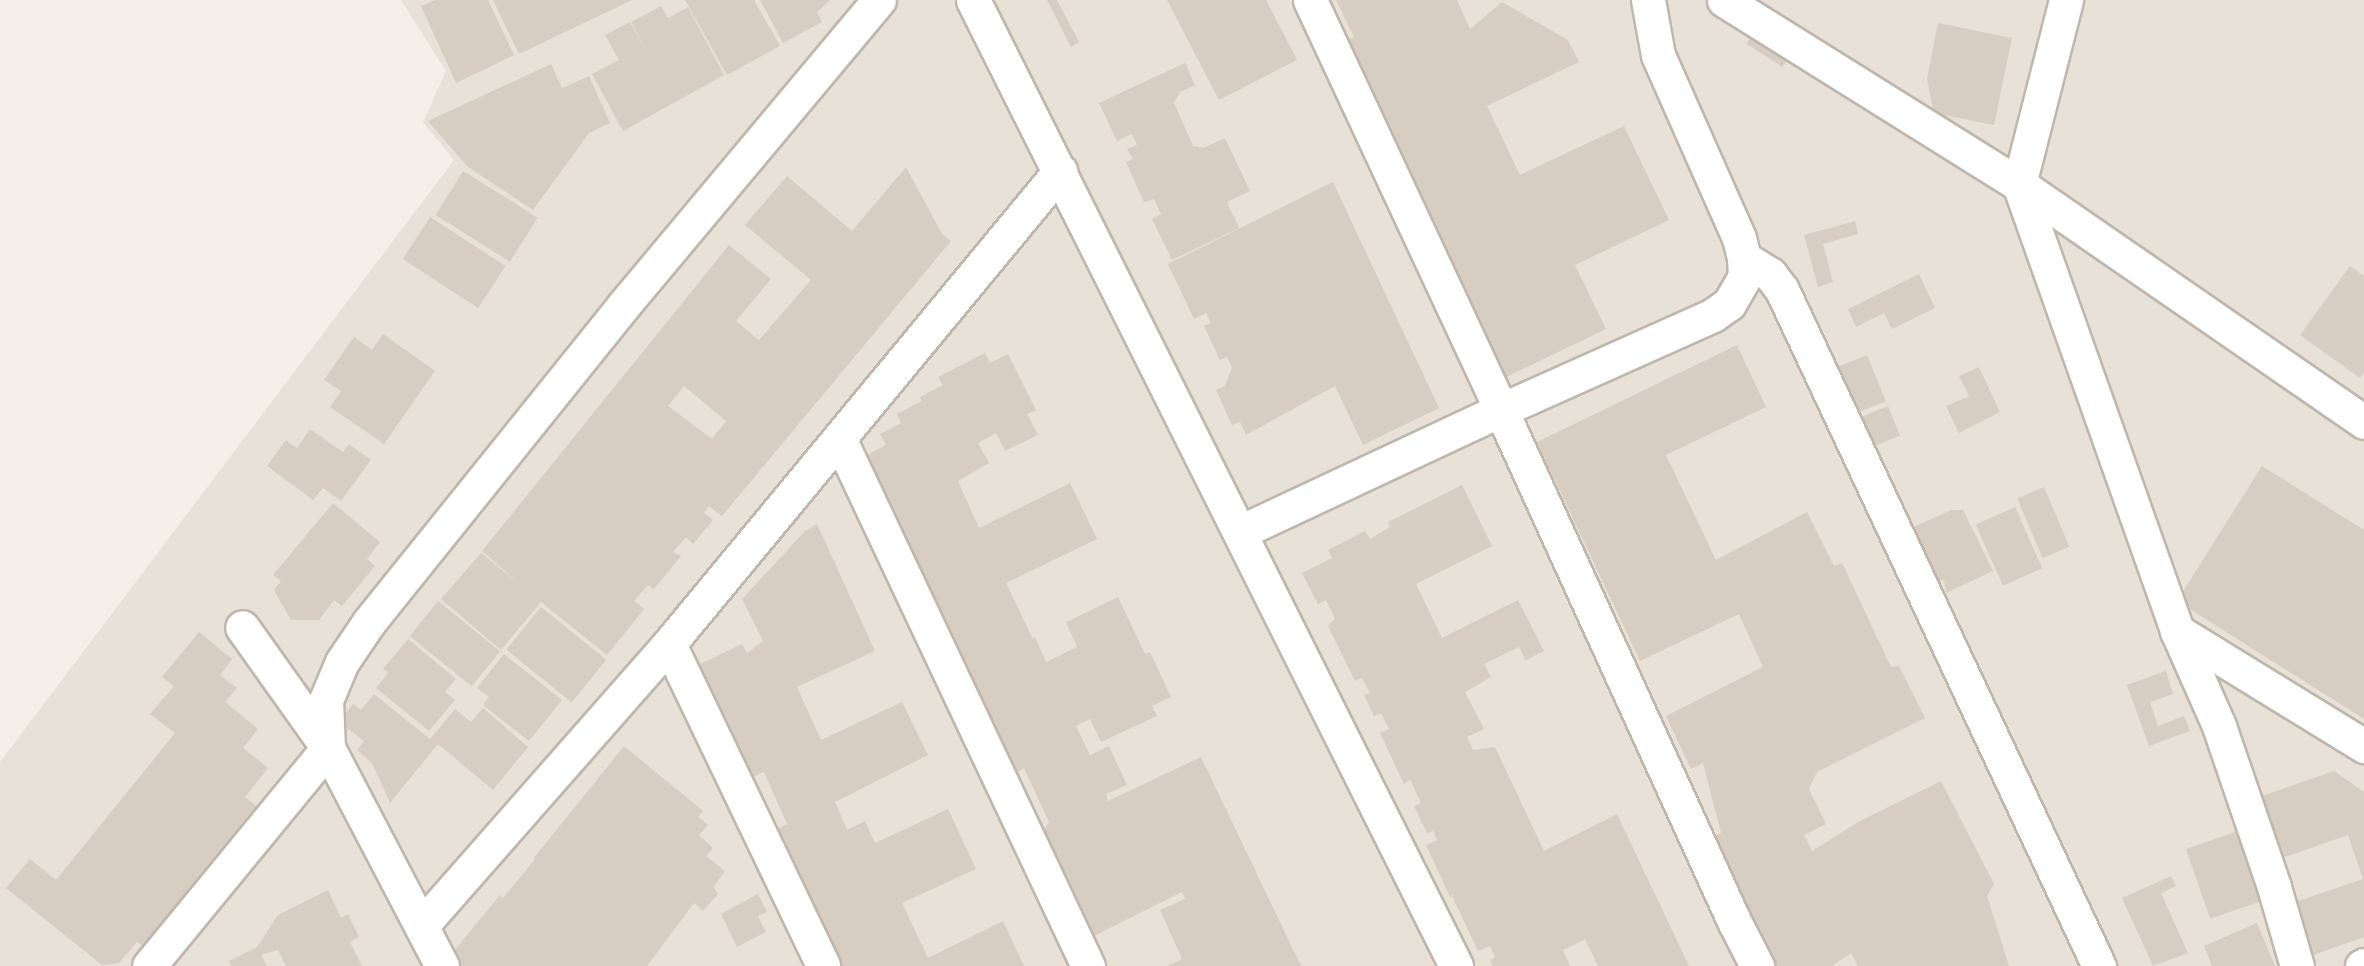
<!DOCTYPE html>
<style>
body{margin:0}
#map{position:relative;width:2364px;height:966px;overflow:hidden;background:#f4efe9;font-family:"Archivo Narrow",sans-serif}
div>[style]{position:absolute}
.residential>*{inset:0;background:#e7e1d8}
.building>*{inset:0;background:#d8cdc2;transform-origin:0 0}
.roads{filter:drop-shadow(2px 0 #bfb6ac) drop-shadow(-2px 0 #bfb6ac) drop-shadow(0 2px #bfb6ac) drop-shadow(0 -2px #bfb6ac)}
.street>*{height:33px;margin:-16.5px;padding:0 16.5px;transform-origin:16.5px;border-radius:16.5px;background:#fff}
span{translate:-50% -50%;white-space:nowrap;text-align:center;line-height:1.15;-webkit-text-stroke:4.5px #fff;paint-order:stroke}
</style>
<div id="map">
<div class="residential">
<i style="clip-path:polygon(401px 0,2364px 0,2364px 966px,0 966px,0 762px,454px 160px,423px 122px,446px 71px)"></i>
</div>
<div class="building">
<i style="clip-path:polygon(435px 0,488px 0,514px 55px,456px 83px,421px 6px)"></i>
<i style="clip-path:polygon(493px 0,632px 0,519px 54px)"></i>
<i style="clip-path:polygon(685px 0,754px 0,780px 46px,727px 75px)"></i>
<i style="clip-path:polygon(760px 0,830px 0,817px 12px,822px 22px,783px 43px)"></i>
<i style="clip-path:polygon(1047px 0,1057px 0,1079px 42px,1071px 47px)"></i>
<i style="clip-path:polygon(1167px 0,1266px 0,1297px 60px,1219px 100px)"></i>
<i style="clip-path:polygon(1336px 0,1457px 0,1470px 29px,1502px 2px,1568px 40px,1579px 62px,1487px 106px,1520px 175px,1624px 126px,1669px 220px,1575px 265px,1606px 329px,1502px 379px,1343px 42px,1354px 37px)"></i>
<i style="clip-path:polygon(661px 6px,668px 18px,688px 7px,724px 75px,623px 131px,592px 74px,619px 60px,605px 35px,630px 22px,652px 61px,631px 22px)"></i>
<i style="clip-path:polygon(1938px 23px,2012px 38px,1994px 125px,1934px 113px,1927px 79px)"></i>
<i style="left:1754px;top:32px;width:43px;height:14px;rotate:33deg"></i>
<i style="clip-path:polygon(1185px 63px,1195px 85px,1180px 92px,1174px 103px,1193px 146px,1203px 148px,1225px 138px,1250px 191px,1227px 202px,1239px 228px,1172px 260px,1152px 219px,1161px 214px,1154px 199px,1144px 202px,1126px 162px,1133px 159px,1127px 149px,1137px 145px,1132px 134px,1117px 141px,1099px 103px)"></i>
<i style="clip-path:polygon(551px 64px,562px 88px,589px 76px,610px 123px,589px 133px,533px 210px,468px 167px,428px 121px)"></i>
<i style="clip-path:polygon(evenodd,906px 167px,942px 234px,951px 241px,722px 516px,709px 506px,704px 513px,713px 520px,693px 544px,686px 537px,673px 552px,681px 556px,654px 589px,648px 585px,634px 601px,644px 609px,607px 655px,541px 602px,501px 650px,441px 599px,481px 553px,521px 585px,482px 551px,729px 245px,771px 279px,736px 321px,759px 340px,811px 280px,745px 225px,787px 176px,852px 231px,906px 167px,684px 386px,726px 421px,712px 439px,668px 406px,684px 386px)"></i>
<i style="left:463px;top:171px;width:88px;height:52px;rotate:32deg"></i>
<i style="clip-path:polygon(1333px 182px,1439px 408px,1363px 445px,1335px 386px,1246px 435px,1240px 422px,1232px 425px,1216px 390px,1225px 386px,1232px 368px,1227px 357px,1220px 360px,1204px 326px,1211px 323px,1206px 313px,1194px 319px,1168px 264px)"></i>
<i style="left:430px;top:217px;width:90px;height:50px;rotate:33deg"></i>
<i style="clip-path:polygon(1855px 221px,1858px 234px,1823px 244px,1833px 282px,1818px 287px,1804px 235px)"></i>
<i style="clip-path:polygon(2350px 266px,2364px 276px,2364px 372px,2360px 378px,2300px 335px)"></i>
<i style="clip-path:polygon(1919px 274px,1935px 308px,1892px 329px,1884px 313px,1856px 327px,1848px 309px)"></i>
<i style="clip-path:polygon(383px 334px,435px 371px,384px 444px,330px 407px,341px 391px,324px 380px,354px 337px,372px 350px)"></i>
<i style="clip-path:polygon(1737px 345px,1766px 407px,1666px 455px,1716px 560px,1807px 512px,1834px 566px,1842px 563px,1891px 667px,1899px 666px,1925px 718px,1817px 772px,1809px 789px,1826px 824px,1804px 835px,1812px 851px,1860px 821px,1941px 781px,1994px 884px,1987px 896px,2009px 966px,1858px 966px,1851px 953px,1832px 966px,1773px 966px,1709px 839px,1721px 833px,1703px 763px,1691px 769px,1666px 716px,1763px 667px,1739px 614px,1640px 661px,1537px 442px)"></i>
<i style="clip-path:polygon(985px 353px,990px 363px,1008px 354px,1036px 410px,1027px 414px,1038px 435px,1005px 451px,996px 433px,978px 443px,989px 463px,958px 481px,979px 528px,1070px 483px,1097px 539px,1006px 583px,1033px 639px,1035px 637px,1046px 662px,1077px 647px,1066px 622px,1118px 597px,1145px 654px,1150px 652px,1171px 697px,1152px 706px,1157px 716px,1101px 742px,1090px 719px,1076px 726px,1090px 755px,1109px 746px,1127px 785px,1106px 794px,1108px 801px,1201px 757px,1301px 966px,1167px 966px,1182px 959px,1160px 910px,1185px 899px,1182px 892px,1094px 936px,1043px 831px,1049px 822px,1024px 768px,1016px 773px,861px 458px,886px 445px,880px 434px,901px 423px,897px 414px,922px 401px,920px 397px,943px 385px,938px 377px)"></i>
<i style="left:1867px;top:355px;width:50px;height:35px;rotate:68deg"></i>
<i style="clip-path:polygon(1979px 367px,2000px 412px,1959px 433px,1946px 406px,1969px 396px,1959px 376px)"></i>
<i style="left:1888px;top:406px;width:32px;height:38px;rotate:68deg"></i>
<i style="clip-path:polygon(310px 429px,343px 452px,349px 444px,371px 460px,341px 501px,323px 488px,313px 500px,267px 466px,286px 440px,297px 448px)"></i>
<i style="clip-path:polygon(2262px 466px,2364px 530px,2364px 719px,2177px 601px)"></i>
<i style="clip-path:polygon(1462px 485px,1492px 546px,1416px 584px,1442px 638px,1518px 600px,1544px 651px,1526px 660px,1519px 647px,1484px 664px,1491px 677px,1465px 692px,1484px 729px,1467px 737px,1473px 750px,1495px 747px,1544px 851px,1617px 814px,1689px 966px,1598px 966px,1585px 939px,1563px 950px,1570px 966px,1493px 966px,1490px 961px,1495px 957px,1490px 946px,1478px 951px,1451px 894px,1451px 899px,1426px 845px,1437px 840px,1433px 831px,1427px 833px,1414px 806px,1421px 803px,1410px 780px,1404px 784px,1380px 733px,1389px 729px,1381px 713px,1374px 716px,1364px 695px,1370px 693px,1362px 678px,1355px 681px,1328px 626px,1335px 619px,1326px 600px,1318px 604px,1302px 573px,1332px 558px,1328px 550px,1365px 531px,1370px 539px,1390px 527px,1388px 522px)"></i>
<i style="left:2044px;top:487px;width:65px;height:29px;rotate:67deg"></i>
<i style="clip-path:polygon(333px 503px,380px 542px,367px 559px,375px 566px,342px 606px,334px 600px,319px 620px,291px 620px,274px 590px,281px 581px,273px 575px)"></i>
<i style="left:2015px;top:507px;width:67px;height:43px;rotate:66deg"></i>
<i style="clip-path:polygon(1951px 510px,1963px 510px,1993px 571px,1946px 593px,1944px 580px,1927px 583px,1903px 532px)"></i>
<i style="clip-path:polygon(817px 524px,875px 651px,797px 687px,821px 740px,902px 702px,928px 755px,835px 802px,847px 830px,865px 821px,875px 843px,948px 809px,976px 869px,902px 903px,928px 958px,1003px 921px,1024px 966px,841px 966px,777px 829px,787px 824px,764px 772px,746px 780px,694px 667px,742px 644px,747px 653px,763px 641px,742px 599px,805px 531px)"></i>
<i style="left:438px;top:601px;width:80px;height:45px;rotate:39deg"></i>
<i style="left:541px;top:607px;width:84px;height:55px;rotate:39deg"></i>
<i style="clip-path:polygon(199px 632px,232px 659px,220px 675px,237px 688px,225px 702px,258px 729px,243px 748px,268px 768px,245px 797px,256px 806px,142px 946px,137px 942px,119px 963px,102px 965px,6px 888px,30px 859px,56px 880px,175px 733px,150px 714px,174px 686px,162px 677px)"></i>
<i style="clip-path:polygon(408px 639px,456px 679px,445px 692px,455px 700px,429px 731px,376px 688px,388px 673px,383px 669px)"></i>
<i style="clip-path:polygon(504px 654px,562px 700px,529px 741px,483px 705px,489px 697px,477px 688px)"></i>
<i style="clip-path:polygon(2166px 671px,2173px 694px,2150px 702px,2158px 726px,2184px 716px,2190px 731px,2149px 746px,2127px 685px)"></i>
<i style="clip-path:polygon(374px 694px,430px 739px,455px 709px,471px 722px,483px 708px,528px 747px,493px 790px,438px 744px,390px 803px,372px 763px,357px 750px,364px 741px,339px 722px,353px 704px,361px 710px)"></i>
<i style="clip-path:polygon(624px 746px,703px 811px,698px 817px,708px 825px,699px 835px,713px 848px,706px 856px,725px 871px,713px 887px,718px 894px,703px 911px,694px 903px,647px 966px,460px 966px,449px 957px,500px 895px,503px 898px,536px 858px,533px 859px)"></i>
<i style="clip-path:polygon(2334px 771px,2364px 792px,2364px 937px,2308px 957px,2289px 904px,2363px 879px,2348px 835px,2274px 861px,2253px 799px)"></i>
<i style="left:2238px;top:831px;width:74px;height:55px;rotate:71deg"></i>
<i style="clip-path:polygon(2171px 876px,2176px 886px,2161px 893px,2188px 953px,2153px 966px,2122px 898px)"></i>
<i style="clip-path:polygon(328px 890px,341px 918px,348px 914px,359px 937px,350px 942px,362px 966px,286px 966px,278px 950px,261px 955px,267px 966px,231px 966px,229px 961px,257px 947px,278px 915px)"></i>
<i style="clip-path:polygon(758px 894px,767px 912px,758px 916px,766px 932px,737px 947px,721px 914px)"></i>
<i style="clip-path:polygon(2257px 923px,2275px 966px,2212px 966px,2204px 946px)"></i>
</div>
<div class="roads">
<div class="street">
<i style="left:973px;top:0;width:1080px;rotate:63.43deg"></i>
<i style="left:1310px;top:0;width:452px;rotate:65deg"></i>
<i style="left:1501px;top:410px;width:562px;rotate:65.49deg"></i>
<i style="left:1734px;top:921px;width:51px;rotate:62.9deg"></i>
<i style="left:1724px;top:0;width:348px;rotate:32deg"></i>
<i style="left:2019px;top:184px;width:419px;rotate:34.6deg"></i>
<i style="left:2066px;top:0;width:190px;rotate:104.3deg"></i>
<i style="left:2019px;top:184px;width:474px;rotate:70.5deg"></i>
<i style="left:2177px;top:631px;width:104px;rotate:66.1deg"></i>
<i style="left:2219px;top:726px;width:170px;rotate:71.1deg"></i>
<i style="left:2274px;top:887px;width:82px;rotate:73.8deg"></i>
<i style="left:1744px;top:258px;width:31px;rotate:32deg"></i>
<i style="left:1770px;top:274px;width:20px;rotate:53deg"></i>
<i style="left:1782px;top:290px;width:747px;rotate:64.88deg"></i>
<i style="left:840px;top:440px;width:582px;rotate:64.76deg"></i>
<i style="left:1240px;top:532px;width:288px;rotate:-25.1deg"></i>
<i style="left:1501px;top:410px;width:232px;rotate:-24.1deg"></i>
<i style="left:1713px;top:315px;width:19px;rotate:-35deg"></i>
<i style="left:1729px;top:304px;width:32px;rotate:-60deg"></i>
<i style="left:1745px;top:276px;width:18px;rotate:-93deg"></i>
<i style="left:1744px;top:258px;width:21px;rotate:-104deg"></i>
<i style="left:1739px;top:238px;width:200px;rotate:-113.9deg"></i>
<i style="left:1658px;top:55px;width:56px;rotate:-100.3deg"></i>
<i style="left:2177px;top:631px;width:220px;rotate:31.6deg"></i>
<i style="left:669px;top:644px;width:357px;rotate:64.4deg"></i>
<i style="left:422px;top:925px;width:374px;rotate:-48.7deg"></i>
<i style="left:669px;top:644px;width:614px;rotate:-50.42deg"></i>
<i style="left:149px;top:966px;width:282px;rotate:-50.6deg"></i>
<i style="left:328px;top:748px;width:148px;rotate:-125.4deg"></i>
<i style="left:442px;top:966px;width:246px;rotate:-117.6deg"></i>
<i style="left:328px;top:748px;width:48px;rotate:-92.4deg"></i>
<i style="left:326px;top:700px;width:41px;rotate:-67.2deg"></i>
<i style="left:342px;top:662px;width:48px;rotate:-56deg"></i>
<i style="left:369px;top:622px;width:405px;rotate:-51.2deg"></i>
<i style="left:623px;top:306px;width:399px;rotate:-50.1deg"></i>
<i style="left:2362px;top:966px;width:2px;rotate:-27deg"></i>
</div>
</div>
</div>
